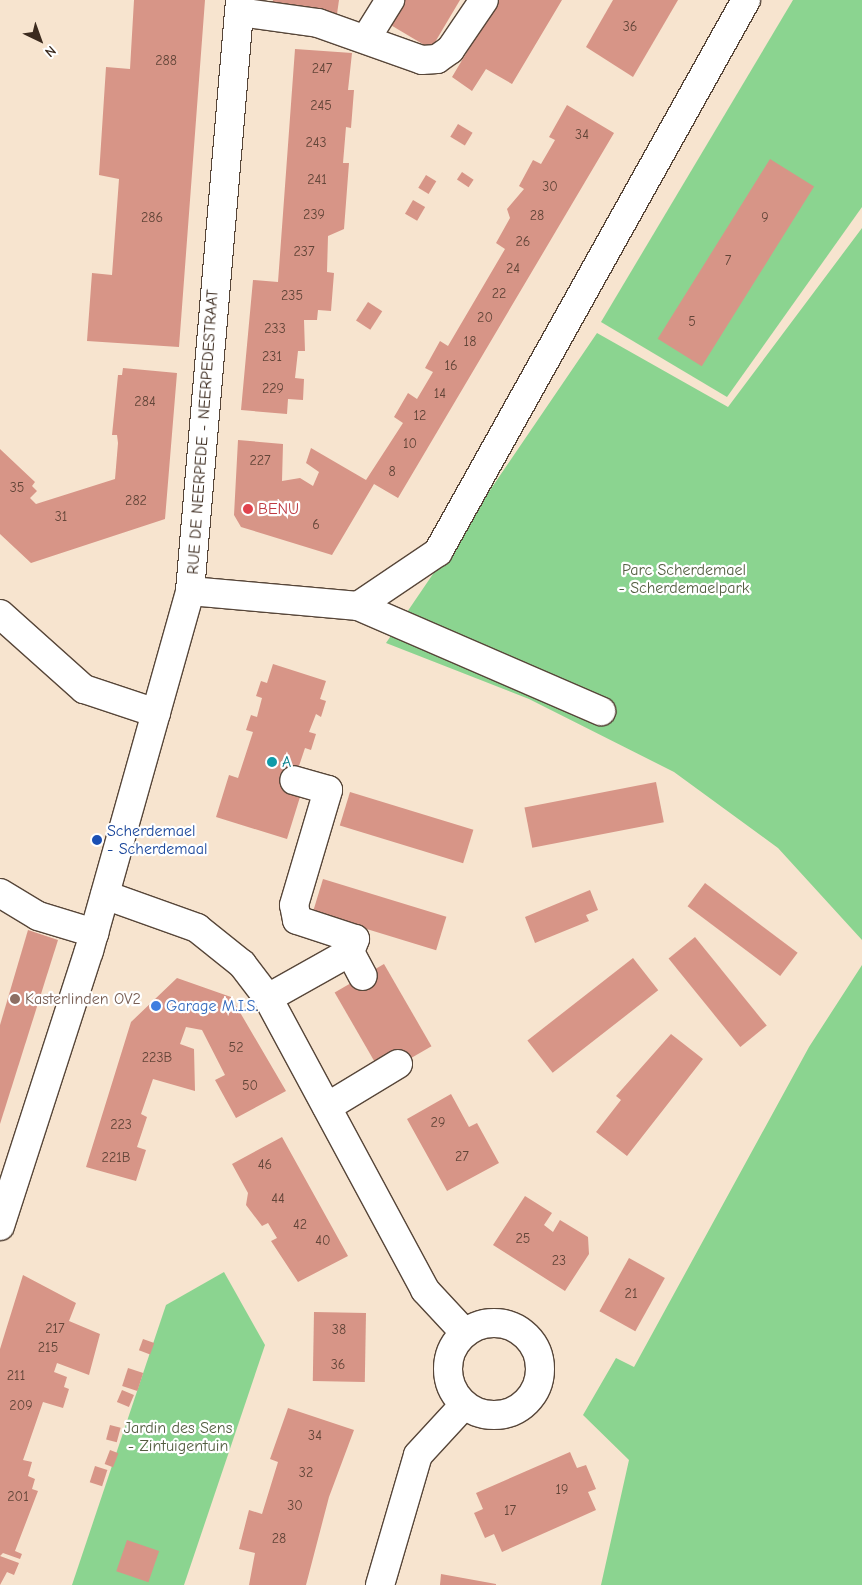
<!DOCTYPE html>
<style>
body{margin:0}
#map{position:relative;width:862px;height:1585px;overflow:hidden;background:#f7e4cf;font-family:"Comic Neue",sans-serif}
div>[style]{position:absolute}
.green>*{inset:0;background:#8bd490}
.building>*{inset:0;background:#d79587;transform-origin:0 0}
.roads{filter:drop-shadow(1px 0 #574639) drop-shadow(-1px 0 #574639) drop-shadow(0 1px #574639) drop-shadow(0 -1px #574639)}
.minor>*{height:28px;margin:-14px;padding:0 14px;transform-origin:14px;border-radius:14px;background:#fff}
.minor>.ring{margin:-14px;padding:0;box-sizing:content-box;background:none;border:28px solid #fff;border-radius:50%}
.dots>*{width:14px;height:14px;translate:-50% -50%;box-sizing:border-box;border:2px solid #fff;border-radius:50%}
span{translate:-50% -50%;white-space:nowrap;text-align:center;line-height:1.15;-webkit-text-stroke:4.5px #fff;paint-order:stroke}
.number-label{font-size:14px;color:#624538}
.number-label span{-webkit-text-stroke-width:0}
.street-label{font-size:16px;color:#3b2a1e}
.health-label{font-size:16px;color:#be3a42}
.left{translate:0 -50%;text-align:left}
.park-label{font-size:16px;color:#535d40}
.culture-label{font-size:16px;color:#0d838f}
.transit-label{font-size:16px;color:#164399}
.education-label{font-size:16px;color:#785e54}
.shop-label{font-size:16px;color:#366cbe}
.north{position:absolute;left:15px;top:15px;width:50px;height:50px;-webkit-text-stroke:4px #fff;paint-order:stroke;rotate:138deg;font-size:14px;font-weight:700;line-height:20px;text-align:center;color:#3b2a1e}
.north::after{content:'';display:block;margin:auto;width:18px;height:22px;background:#3b2a1e;clip-path:polygon(50% 0,100% 100%,50% 72%,0 100%)}
</style>
<div id="map">
<div class="green">
<i style="clip-path:polygon(793px 0,862px 0,862px 207px,727px 397px,601px 322px)"></i>
<i style="clip-path:polygon(862px 228px,862px 940px,778px 848px,674px 772px,529px 699px,386px 643px,597px 333px,728px 407px)"></i>
<i style="clip-path:polygon(862px 965px,862px 1585px,601px 1585px,629px 1460px,583px 1415px,616px 1358px,634px 1367px,809px 1047px)"></i>
<i style="clip-path:polygon(224px 1272px,265px 1345px,184px 1585px,72px 1585px,166px 1305px)"></i>
</div>
<div class="building">
<i style="clip-path:polygon(134px 0,205px 0,179px 347px,87px 341px,92px 273px,112px 275px,119px 179px,99px 175px,106px 67px,130px 69px)"></i>
<i style="clip-path:polygon(273px 0,339px 0,337px 14px,272px 5px)"></i>
<i style="clip-path:polygon(404px 0,460px 0,431px 49px,389px 24px)"></i>
<i style="clip-path:polygon(498px 0,562px 0,512px 84px,486px 69px,472px 91px,452px 77px)"></i>
<i style="clip-path:polygon(613px 0,678px 0,633px 77px,586px 47px)"></i>
<i style="clip-path:polygon(295px 49px,352px 53px,348px 90px,354px 90px,351px 128px,346px 127px,343px 163px,349px 163px,344px 229px,328px 236px,327px 272px,334px 273px,331px 311px,318px 310px,317px 320px,304px 320px,305px 351px,298px 351px,295px 378px,304px 379px,303px 400px,288px 399px,287px 414px,241px 410px,253px 280px,278px 282px)"></i>
<i style="clip-path:polygon(567px 105px,614px 133px,398px 498px,374px 484px,332px 555px,241px 527px,234px 515px,238px 440px,283px 444px,282px 481px,300px 478px,313px 486px,319px 472px,306px 463px,311px 448px,366px 480px,403px 423px,394px 417px,408px 393px,417px 399px,433px 372px,425px 368px,440px 341px,448px 346px,505px 249px,496px 243px,510px 218px,507px 209px,524px 189px,519px 186px,533px 160px,541px 164px,555px 140px,549px 137px)"></i>
<i style="left:458px;top:124px;width:17px;height:15px;rotate:31deg"></i>
<i style="left:770px;top:159px;width:52px;height:212px;rotate:32deg"></i>
<i style="left:462px;top:172px;width:14px;height:9px;rotate:34deg"></i>
<i style="left:426px;top:175px;width:12px;height:15px;rotate:31deg"></i>
<i style="left:413px;top:200px;width:14px;height:16px;rotate:30deg"></i>
<i style="left:368px;top:302px;width:17px;height:22px;rotate:33deg"></i>
<i style="clip-path:polygon(123px 368px,177px 373px,165px 519px,31px 563px,0 534px,0 449px,35px 482px,32px 486px,37px 491px,30px 498px,36px 504px,115px 479px,118px 443px,117px 435px,112px 435px,118px 375px,122px 375px)"></i>
<i style="clip-path:polygon(273px 664px,326px 681px,320px 699px,326px 701px,321px 717px,316px 714px,309px 732px,316px 734px,311px 750px,305px 748px,290px 793px,300px 797px,287px 839px,216px 817px,229px 775px,238px 778px,253px 732px,246px 730px,251px 715px,257px 717px,262px 698px,256px 696px,261px 681px,267px 683px)"></i>
<i style="left:656px;top:782px;width:41px;height:134px;rotate:79deg"></i>
<i style="left:350px;top:792px;width:129px;height:35px;rotate:17deg"></i>
<i style="left:323px;top:879px;width:129px;height:35px;rotate:17deg"></i>
<i style="left:705px;top:883px;width:116px;height:29px;rotate:37deg"></i>
<i style="clip-path:polygon(590px 890px,598px 910px,586px 915px,589px 921px,535px 943px,525px 917px)"></i>
<i style="clip-path:polygon(28px 930px,58px 940px,0 1124px,0 1025px)"></i>
<i style="left:695px;top:937px;width:114px;height:34px;rotate:51deg"></i>
<i style="left:633px;top:958px;width:41px;height:134px;rotate:52deg"></i>
<i style="left:384px;top:964px;width:95px;height:57px;rotate:60deg"></i>
<i style="clip-path:polygon(177px 978px,231px 997px,286px 1091px,236px 1118px,215px 1080px,225px 1075px,202px 1030px,186px 1027px,180px 1044px,194px 1049px,195px 1091px,153px 1079px,141px 1114px,147px 1117px,137px 1147px,146px 1150px,136px 1181px,86px 1167px,131px 1022px)"></i>
<i style="clip-path:polygon(671px 1034px,703px 1059px,627px 1156px,596px 1132px,621px 1100px,616px 1096px)"></i>
<i style="clip-path:polygon(451px 1094px,469px 1127px,477px 1123px,499px 1163px,447px 1191px,407px 1119px)"></i>
<i style="clip-path:polygon(282px 1137px,348px 1256px,298px 1282px,271px 1241px,277px 1238px,268px 1223px,262px 1226px,246px 1205px,248px 1193px,232px 1164px)"></i>
<i style="clip-path:polygon(525px 1196px,552px 1213px,544px 1225px,553px 1232px,560px 1220px,588px 1237px,589px 1254px,565px 1291px,493px 1245px)"></i>
<i style="left:629px;top:1258px;width:41px;height:61px;rotate:29deg"></i>
<i style="clip-path:polygon(23px 1275px,76px 1303px,69px 1321px,100px 1334px,89px 1375px,57px 1363px,54px 1372px,67px 1377px,64px 1387px,69px 1389px,63px 1408px,43px 1402px,23px 1460px,32px 1462px,28px 1476px,35px 1479px,32px 1489px,38px 1491px,15px 1551px,22px 1554px,20px 1559px,3px 1553px,0 1556px,19px 1563px,14px 1575px,7px 1572px,0 1585px,0 1349px)"></i>
<i style="left:314px;top:1312px;width:52px;height:69px;rotate:1deg"></i>
<i style="left:143px;top:1339px;width:12px;height:12px;rotate:20deg"></i>
<i style="left:128px;top:1368px;width:16px;height:19px;rotate:18deg"></i>
<i style="left:122px;top:1390px;width:13px;height:13px;rotate:23deg"></i>
<i style="clip-path:polygon(288px 1408px,354px 1430px,329px 1497px,306px 1585px,249px 1585px,255px 1553px,239px 1549px,249px 1510px,262px 1514px,278px 1462px,270px 1459px)"></i>
<i style="left:110px;top:1425px;width:11px;height:15px;rotate:15deg"></i>
<i style="left:110px;top:1450px;width:9px;height:15px;rotate:21deg"></i>
<i style="clip-path:polygon(570px 1452px,577px 1468px,586px 1465px,596px 1489px,588px 1492px,596px 1510px,502px 1552px,494px 1534px,485px 1538px,474px 1513px,483px 1509px,476px 1493px)"></i>
<i style="left:95px;top:1466px;width:13px;height:17px;rotate:18deg"></i>
<i style="left:127px;top:1540px;width:34px;height:33px;rotate:19deg"></i>
<i style="clip-path:polygon(441px 1574px,496px 1584px,496px 1585px,440px 1585px)"></i>
</div>
<div class="roads">
<div class="minor">
<i style="left:239px;top:12px;width:80px;rotate:7.9deg"></i>
<i style="left:318px;top:23px;width:110px;rotate:19.6deg"></i>
<i style="left:422px;top:60px;width:15px;rotate:-4deg"></i>
<i style="left:437px;top:59px;width:16px;rotate:-35deg"></i>
<i style="left:450px;top:50px;width:60px;rotate:-55.8deg"></i>
<i style="left:367px;top:37px;width:44px;rotate:-58.1deg"></i>
<i style="left:190px;top:591px;width:169px;rotate:5.1deg"></i>
<i style="left:358px;top:606px;width:97px;rotate:-34deg"></i>
<i style="left:438px;top:552px;width:632px;rotate:-60.84deg"></i>
<i style="left:358px;top:606px;width:265px;rotate:23.4deg"></i>
<i style="left:0;top:614px;width:113px;rotate:41.8deg"></i>
<i style="left:84px;top:689px;width:76px;rotate:18.4deg"></i>
<i style="left:0;top:893px;width:44px;rotate:31.2deg"></i>
<i style="left:38px;top:916px;width:59px;rotate:16.9deg"></i>
<i style="left:105px;top:895px;width:98px;rotate:19.7deg"></i>
<i style="left:197px;top:928px;width:58px;rotate:38.7deg"></i>
<i style="left:242px;top:964px;width:43px;rotate:52.6deg"></i>
<i style="left:268px;top:998px;width:332px;rotate:61.7deg"></i>
<i style="left:425px;top:1290px;width:57px;rotate:47.1deg"></i>
<i style="left:350px;top:952px;width:27px;rotate:62deg"></i>
<i style="left:268px;top:998px;width:94px;rotate:-29.3deg"></i>
<i style="left:350px;top:952px;width:14px;rotate:-69deg"></i>
<i style="left:355px;top:939px;width:61px;rotate:-161.9deg"></i>
<i style="left:297px;top:920px;width:15px;rotate:-101deg"></i>
<i style="left:294px;top:905px;width:120px;rotate:-73.5deg"></i>
<i style="left:328px;top:790px;width:35px;rotate:-164deg"></i>
<i style="left:327px;top:1107px;width:83px;rotate:-31.2deg"></i>
<i style="left:0;top:1226px;width:289px;rotate:-72.1deg"></i>
<i style="left:89px;top:951px;width:374px;rotate:-74.3deg"></i>
<i style="left:190px;top:591px;width:593px;rotate:-85.16deg"></i>
<i class="ring" style="left:448px;top:1323px;width:64px;height:64px"></i>
<i style="left:380px;top:1585px;width:135px;rotate:-73.7deg"></i>
<i style="left:418px;top:1455px;width:67px;rotate:-47.4deg"></i>
</div>
</div>
<div class="dots">
<i style="left:248px;top:509px;background:#e0444e"></i>
<i style="left:272px;top:762px;background:#0f9aa8"></i>
<i style="left:97px;top:840px;background:#1a4fb4"></i>
<i style="left:15px;top:999px;background:#8d6e63"></i>
<i style="left:156px;top:1006px;background:#3f7fe0"></i>
</div>
<div class="number-label">
<span style="left:630px;top:27px">36</span>
<span style="left:166px;top:61px">288</span>
<span style="left:322px;top:69px">247</span>
<span style="left:321px;top:106px">245</span>
<span style="left:582px;top:135px">34</span>
<span style="left:316px;top:143px">243</span>
<span style="left:317px;top:180px">241</span>
<span style="left:550px;top:187px">30</span>
<span style="left:314px;top:215px">239</span>
<span style="left:537px;top:216px">28</span>
<span style="left:152px;top:218px">286</span>
<span style="left:765px;top:218px">9</span>
<span style="left:523px;top:242px">26</span>
<span style="left:304px;top:252px">237</span>
<span style="left:728px;top:261px">7</span>
<span style="left:513px;top:269px">24</span>
<span style="left:499px;top:294px">22</span>
<span style="left:292px;top:296px">235</span>
<span style="left:485px;top:318px">20</span>
<span style="left:692px;top:322px">5</span>
<span style="left:275px;top:329px">233</span>
<span style="left:470px;top:342px">18</span>
<span style="left:272px;top:357px">231</span>
<span style="left:451px;top:366px">16</span>
<span style="left:273px;top:389px">229</span>
<span style="left:440px;top:394px">14</span>
<span style="left:145px;top:402px">284</span>
<span style="left:420px;top:416px">12</span>
<span style="left:410px;top:444px">10</span>
<span style="left:260px;top:461px">227</span>
<span style="left:392px;top:472px">8</span>
<span style="left:17px;top:488px">35</span>
<span style="left:136px;top:501px">282</span>
<span style="left:61px;top:517px">31</span>
<span style="left:316px;top:525px">6</span>
<span style="left:236px;top:1048px">52</span>
<span style="left:157px;top:1058px">223B</span>
<span style="left:250px;top:1086px">50</span>
<span style="left:438px;top:1123px">29</span>
<span style="left:121px;top:1125px">223</span>
<span style="left:462px;top:1157px">27</span>
<span style="left:116px;top:1158px">221B</span>
<span style="left:265px;top:1165px">46</span>
<span style="left:278px;top:1199px">44</span>
<span style="left:300px;top:1225px">42</span>
<span style="left:523px;top:1239px">25</span>
<span style="left:323px;top:1241px">40</span>
<span style="left:559px;top:1261px">23</span>
<span style="left:631px;top:1294px">21</span>
<span style="left:55px;top:1329px">217</span>
<span style="left:339px;top:1330px">38</span>
<span style="left:48px;top:1348px">215</span>
<span style="left:338px;top:1365px">36</span>
<span style="left:16px;top:1376px">211</span>
<span style="left:21px;top:1406px">209</span>
<span style="left:315px;top:1436px">34</span>
<span style="left:306px;top:1473px">32</span>
<span style="left:562px;top:1490px">19</span>
<span style="left:18px;top:1497px">201</span>
<span style="left:295px;top:1506px">30</span>
<span style="left:510px;top:1511px">17</span>
<span style="left:279px;top:1539px">28</span>
</div>
<div class="street-label">
<span style="left:203px;top:432px;rotate:-86deg">RUE DE NEERPEDE - NEERPEDESTRAAT</span>
</div>
<div class="health-label">
<span class="left" style="left:258px;top:509px">BENU</span>
</div>
<div class="park-label">
<span style="left:684px;top:579px">Parc Scherdemael<br>- Scherdemaelpark</span>
<span style="left:178px;top:1437px">Jardin des Sens<br>- Zintuigentuin</span>
</div>
<div class="culture-label">
<span class="left" style="left:282px;top:762px">A</span>
</div>
<div class="transit-label">
<span class="left" style="left:107px;top:840px">Scherdemael<br>- Scherdemaal</span>
</div>
<div class="education-label">
<span class="left" style="left:25px;top:999px">Kasterlinden OV2</span>
</div>
<div class="shop-label">
<span class="left" style="left:166px;top:1006px">Garage M.I.S.</span>
</div>
<div class="north">N</div>
</div>
